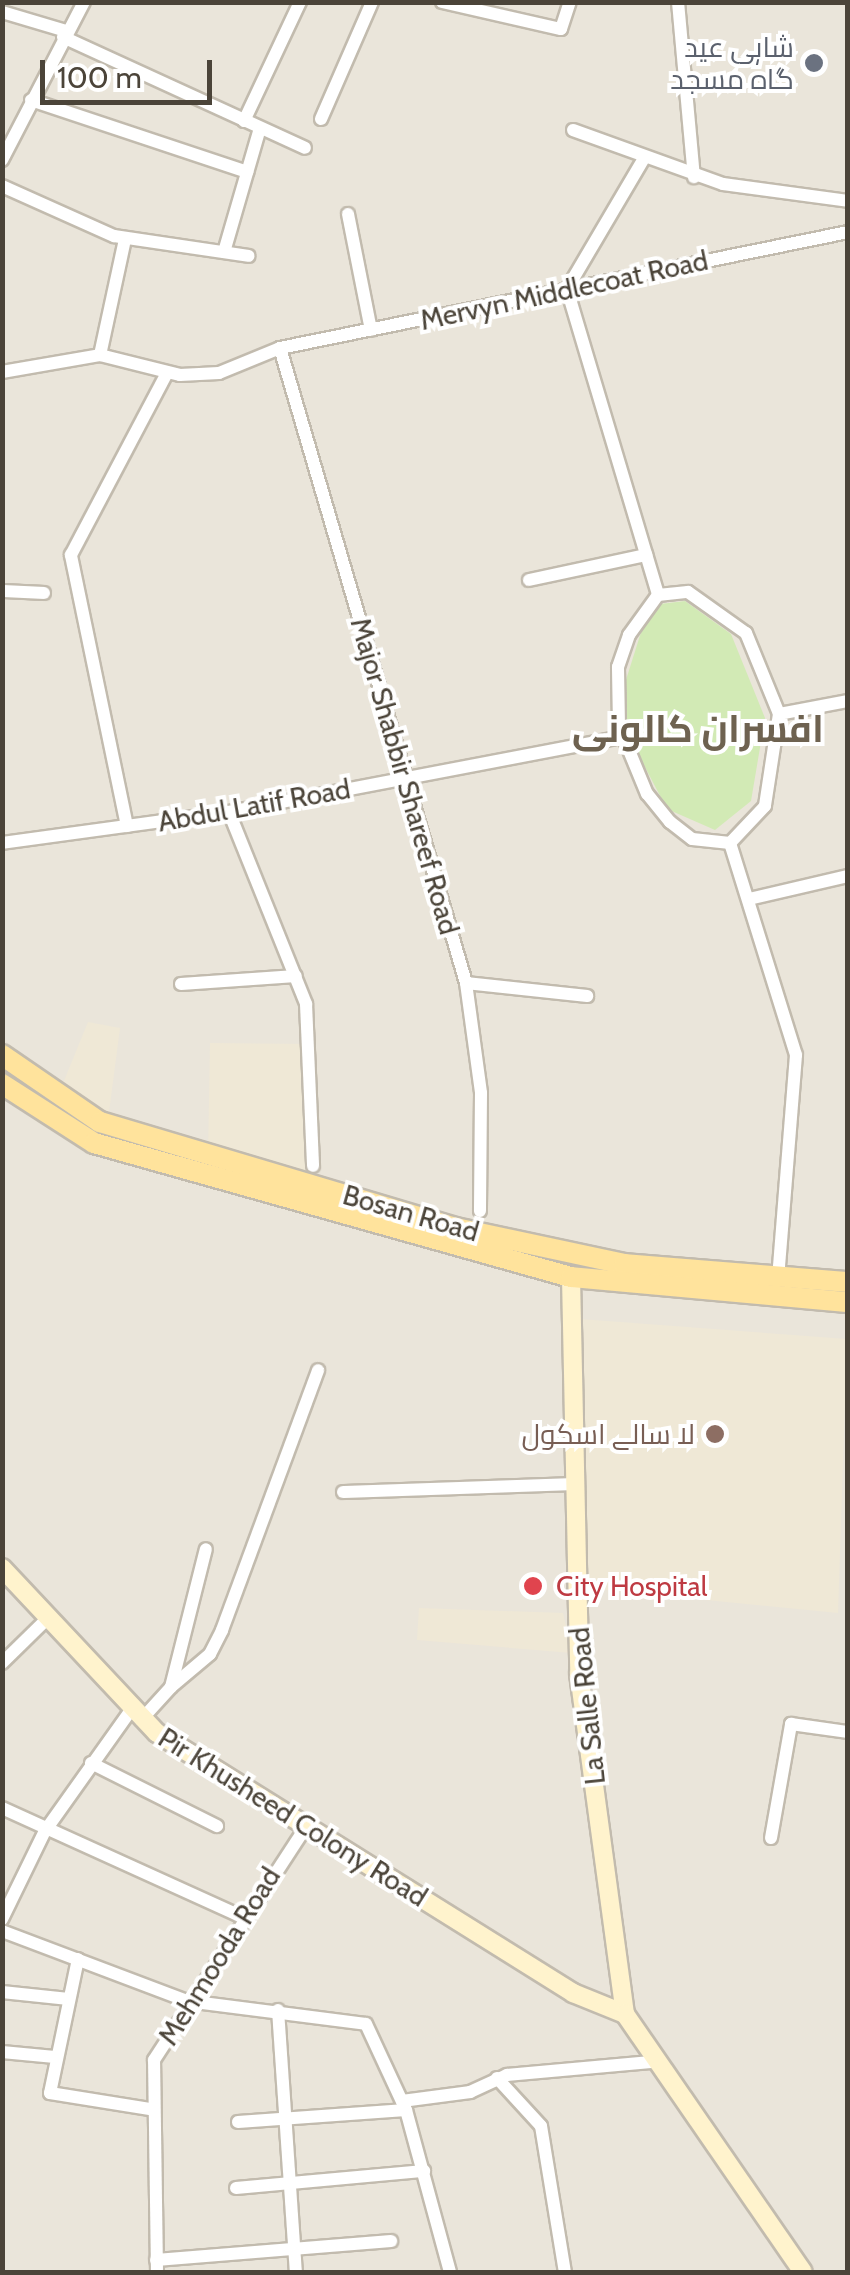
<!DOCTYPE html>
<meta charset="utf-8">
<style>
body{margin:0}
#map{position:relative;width:850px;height:2275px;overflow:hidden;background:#f6f3ec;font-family:Cabin,Cairo,sans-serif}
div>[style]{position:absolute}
.residential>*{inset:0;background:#eae5da;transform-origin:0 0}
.education>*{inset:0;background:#efe8d6}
.green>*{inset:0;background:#d2eab5}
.roads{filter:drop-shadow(2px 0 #c2bbae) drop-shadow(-2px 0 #c2bbae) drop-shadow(0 2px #c2bbae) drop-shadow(0 -2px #c2bbae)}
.street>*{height:12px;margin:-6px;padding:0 6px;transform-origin:6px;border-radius:6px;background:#fff}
.secondary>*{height:18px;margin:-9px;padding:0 9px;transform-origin:9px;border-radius:9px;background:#fff3cd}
.primary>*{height:20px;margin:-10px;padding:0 10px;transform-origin:10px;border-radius:10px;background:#ffe39c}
.dots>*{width:28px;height:28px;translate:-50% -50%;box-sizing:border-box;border:5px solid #fff;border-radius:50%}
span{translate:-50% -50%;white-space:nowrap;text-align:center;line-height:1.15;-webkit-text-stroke:8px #fff;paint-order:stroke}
.worship-label{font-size:28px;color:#5b616d}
.right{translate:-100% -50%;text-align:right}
.street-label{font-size:28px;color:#4b4439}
.education-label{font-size:28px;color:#785e54}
.health-label{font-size:28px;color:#be3a42}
.left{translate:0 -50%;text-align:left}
.district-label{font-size:38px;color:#6e6250;font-weight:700}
.frame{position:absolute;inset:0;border:5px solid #4b4439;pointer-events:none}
.scale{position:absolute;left:40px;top:60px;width:172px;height:45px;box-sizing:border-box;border:5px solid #4b4439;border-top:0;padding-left:12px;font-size:30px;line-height:35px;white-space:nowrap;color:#4b4439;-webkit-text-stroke:8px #fff;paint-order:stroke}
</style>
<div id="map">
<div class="residential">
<i style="left:3px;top:3px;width:844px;height:2269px"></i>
</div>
<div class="education">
<i style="clip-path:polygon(88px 1022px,120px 1028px,108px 1120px,57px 1098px)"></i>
<i style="clip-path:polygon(210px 1043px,308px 1044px,309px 1180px,208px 1157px)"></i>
<i style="clip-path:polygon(580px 1319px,847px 1339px,838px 1613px,585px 1588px)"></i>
<i style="clip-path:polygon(419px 1608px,563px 1613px,572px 1653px,417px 1640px)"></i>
</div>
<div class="green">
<i style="clip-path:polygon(685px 601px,731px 634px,765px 718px,751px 801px,715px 830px,667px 809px,626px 731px,625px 683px,643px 626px,660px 604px)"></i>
</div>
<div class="roads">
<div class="street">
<i style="left:442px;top:2px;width:122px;rotate:12.8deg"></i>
<i style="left:561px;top:29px;width:28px;rotate:-72deg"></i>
<i style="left:678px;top:2px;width:176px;rotate:84.8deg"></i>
<i style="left:2px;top:12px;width:67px;rotate:16.5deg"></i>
<i style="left:63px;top:37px;width:266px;rotate:24.6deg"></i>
<i style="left:31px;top:100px;width:228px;rotate:18.4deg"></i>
<i style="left:321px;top:119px;width:128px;rotate:-66.4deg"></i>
<i style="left:244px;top:121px;width:132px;rotate:-64.8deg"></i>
<i style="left:573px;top:130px;width:159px;rotate:19.8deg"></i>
<i style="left:723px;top:184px;width:126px;rotate:7.7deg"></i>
<i style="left:2px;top:160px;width:178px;rotate:-62.6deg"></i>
<i style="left:643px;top:160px;width:150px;rotate:120.5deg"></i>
<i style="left:567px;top:289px;width:319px;rotate:73.4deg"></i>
<i style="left:2px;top:186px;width:123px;rotate:24.1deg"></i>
<i style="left:114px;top:236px;width:136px;rotate:8.4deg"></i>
<i style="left:348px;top:214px;width:118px;rotate:78.8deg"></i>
<i style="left:224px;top:252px;width:129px;rotate:-73.8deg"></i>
<i style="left:280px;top:348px;width:662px;rotate:73.67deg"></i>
<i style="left:466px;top:983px;width:111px;rotate:82.2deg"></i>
<i style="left:481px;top:1093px;width:118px;rotate:90.5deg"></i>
<i style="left:100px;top:355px;width:119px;rotate:-77.8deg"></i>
<i style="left:2px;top:372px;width:99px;rotate:-9.8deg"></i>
<i style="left:100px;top:355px;width:82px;rotate:14deg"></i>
<i style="left:180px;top:375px;width:39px;rotate:-3deg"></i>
<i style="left:219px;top:373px;width:66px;rotate:-22.3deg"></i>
<i style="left:280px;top:348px;width:580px;rotate:-11.54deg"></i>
<i style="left:529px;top:580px;width:120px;rotate:-12.1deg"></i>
<i style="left:2px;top:591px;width:42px;rotate:2.7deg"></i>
<i style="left:688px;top:592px;width:71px;rotate:35.3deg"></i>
<i style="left:746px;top:633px;width:87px;rotate:67.8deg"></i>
<i style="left:779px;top:714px;width:93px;rotate:98.7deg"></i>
<i style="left:765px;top:806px;width:51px;rotate:133.4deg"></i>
<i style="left:730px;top:843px;width:38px;rotate:-174deg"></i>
<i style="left:692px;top:839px;width:28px;rotate:-142deg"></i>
<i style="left:670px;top:822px;width:36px;rotate:-129deg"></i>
<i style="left:647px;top:794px;width:74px;rotate:-112.4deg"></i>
<i style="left:619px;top:726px;width:59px;rotate:-91deg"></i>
<i style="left:618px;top:667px;width:34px;rotate:-71deg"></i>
<i style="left:629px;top:635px;width:49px;rotate:-54.1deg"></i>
<i style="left:658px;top:595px;width:30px;rotate:-6deg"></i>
<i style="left:779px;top:714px;width:70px;rotate:-10.7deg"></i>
<i style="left:229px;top:812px;width:207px;rotate:68.1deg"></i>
<i style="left:306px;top:1004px;width:162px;rotate:87.5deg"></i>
<i style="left:127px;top:826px;width:277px;rotate:-101.7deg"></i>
<i style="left:71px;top:555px;width:206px;rotate:-62.2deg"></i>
<i style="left:2px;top:843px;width:229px;rotate:-7.8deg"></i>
<i style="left:229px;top:812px;width:400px;rotate:-10.8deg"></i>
<i style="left:730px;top:843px;width:222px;rotate:72.7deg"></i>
<i style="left:796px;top:1055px;width:223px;rotate:94.6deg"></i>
<i style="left:749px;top:899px;width:102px;rotate:-13.1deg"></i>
<i style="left:466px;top:983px;width:122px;rotate:6.1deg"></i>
<i style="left:181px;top:984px;width:115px;rotate:-4deg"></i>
<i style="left:343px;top:1492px;width:233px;rotate:-2deg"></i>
<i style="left:2px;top:1663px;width:64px;rotate:-44.4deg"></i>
<i style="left:171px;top:1687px;width:51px;rotate:-40.2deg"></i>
<i style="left:210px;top:1654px;width:27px;rotate:-63deg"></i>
<i style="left:222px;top:1630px;width:277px;rotate:-69.7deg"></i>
<i style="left:141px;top:1720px;width:45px;rotate:-47.7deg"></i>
<i style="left:171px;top:1687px;width:142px;rotate:-75.8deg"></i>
<i style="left:91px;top:1763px;width:141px;rotate:26.6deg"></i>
<i style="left:2px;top:1808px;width:264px;rotate:24.4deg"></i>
<i style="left:771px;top:1838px;width:116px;rotate:-80deg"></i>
<i style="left:791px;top:1724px;width:58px;rotate:8deg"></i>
<i style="left:2px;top:1919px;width:98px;rotate:-64deg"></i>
<i style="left:45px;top:1831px;width:148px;rotate:-54.6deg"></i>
<i style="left:2px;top:1931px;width:198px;rotate:20.7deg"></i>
<i style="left:187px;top:2001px;width:180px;rotate:7.3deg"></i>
<i style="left:366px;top:2024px;width:95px;rotate:65.1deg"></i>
<i style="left:406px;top:2110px;width:168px;rotate:74.8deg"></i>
<i style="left:78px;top:1959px;width:137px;rotate:101.8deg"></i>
<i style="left:50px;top:2093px;width:101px;rotate:9.1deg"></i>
<i style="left:2px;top:1992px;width:67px;rotate:6deg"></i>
<i style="left:278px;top:2010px;width:263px;rotate:86.1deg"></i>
<i style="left:2px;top:2052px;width:53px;rotate:5.4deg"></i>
<i style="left:497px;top:2078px;width:65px;rotate:47.5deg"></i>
<i style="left:541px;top:2126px;width:148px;rotate:80.7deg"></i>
<i style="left:402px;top:2101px;width:69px;rotate:-7.5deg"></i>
<i style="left:470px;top:2092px;width:41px;rotate:-24.7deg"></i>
<i style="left:507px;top:2075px;width:144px;rotate:-5.2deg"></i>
<i style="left:238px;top:2122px;width:168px;rotate:-4.1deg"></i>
<i style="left:236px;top:2188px;width:189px;rotate:-5.2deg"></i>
<i style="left:156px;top:2260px;width:236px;rotate:-4.6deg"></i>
<i style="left:157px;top:2272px;width:212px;rotate:-90.8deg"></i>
<i style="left:154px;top:2060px;width:278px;rotate:-56.9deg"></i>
</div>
<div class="secondary">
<i style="left:571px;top:1277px;width:397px;rotate:88.8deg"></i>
<i style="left:579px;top:1674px;width:343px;rotate:82.3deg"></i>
<i style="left:2px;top:1568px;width:226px;rotate:46.8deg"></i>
<i style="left:157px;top:1733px;width:491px;rotate:32deg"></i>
<i style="left:573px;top:1993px;width:56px;rotate:22deg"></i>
<i style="left:625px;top:2014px;width:313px;rotate:55.4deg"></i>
</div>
<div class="primary">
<i style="left:2px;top:1055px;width:119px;rotate:34.4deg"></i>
<i style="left:100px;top:1122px;width:371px;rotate:16.6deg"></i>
<i style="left:456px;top:1228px;width:172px;rotate:12.1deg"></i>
<i style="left:624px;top:1264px;width:225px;rotate:4.6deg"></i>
<i style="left:2px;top:1084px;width:109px;rotate:32.7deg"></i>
<i style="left:94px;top:1143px;width:495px;rotate:15.7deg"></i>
<i style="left:571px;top:1277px;width:278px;rotate:5.2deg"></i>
</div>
</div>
<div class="dots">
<i style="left:814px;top:63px;background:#6b7280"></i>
<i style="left:715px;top:1434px;background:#8d6e63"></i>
<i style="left:533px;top:1586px;background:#e0444e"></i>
</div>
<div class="worship-label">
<span class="right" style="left:794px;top:63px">شاہی عید<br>گاہ مسجد</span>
</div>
<div class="street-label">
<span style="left:564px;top:290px;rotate:-12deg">Mervyn Middlecoat Road</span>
<span style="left:405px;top:776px;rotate:74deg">Major Shabbir Shareef Road</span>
<span style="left:254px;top:805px;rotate:-10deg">Abdul Latif Road</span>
<span style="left:411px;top:1213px;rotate:16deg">Bosan Road</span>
<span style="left:587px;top:1706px;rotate:-96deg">La Salle Road</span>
<span style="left:293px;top:1817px;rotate:32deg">Pir Khusheed Colony Road</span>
<span style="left:219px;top:1956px;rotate:-58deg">Mehmooda Road</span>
</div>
<div class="education-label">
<span class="right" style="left:695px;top:1434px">لا سالے اسکول</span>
</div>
<div class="health-label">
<span class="left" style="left:556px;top:1586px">City Hospital</span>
</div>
<div class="district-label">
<span style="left:698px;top:729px">افسران کالونی</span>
</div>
<div class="frame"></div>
<div class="scale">100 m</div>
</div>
